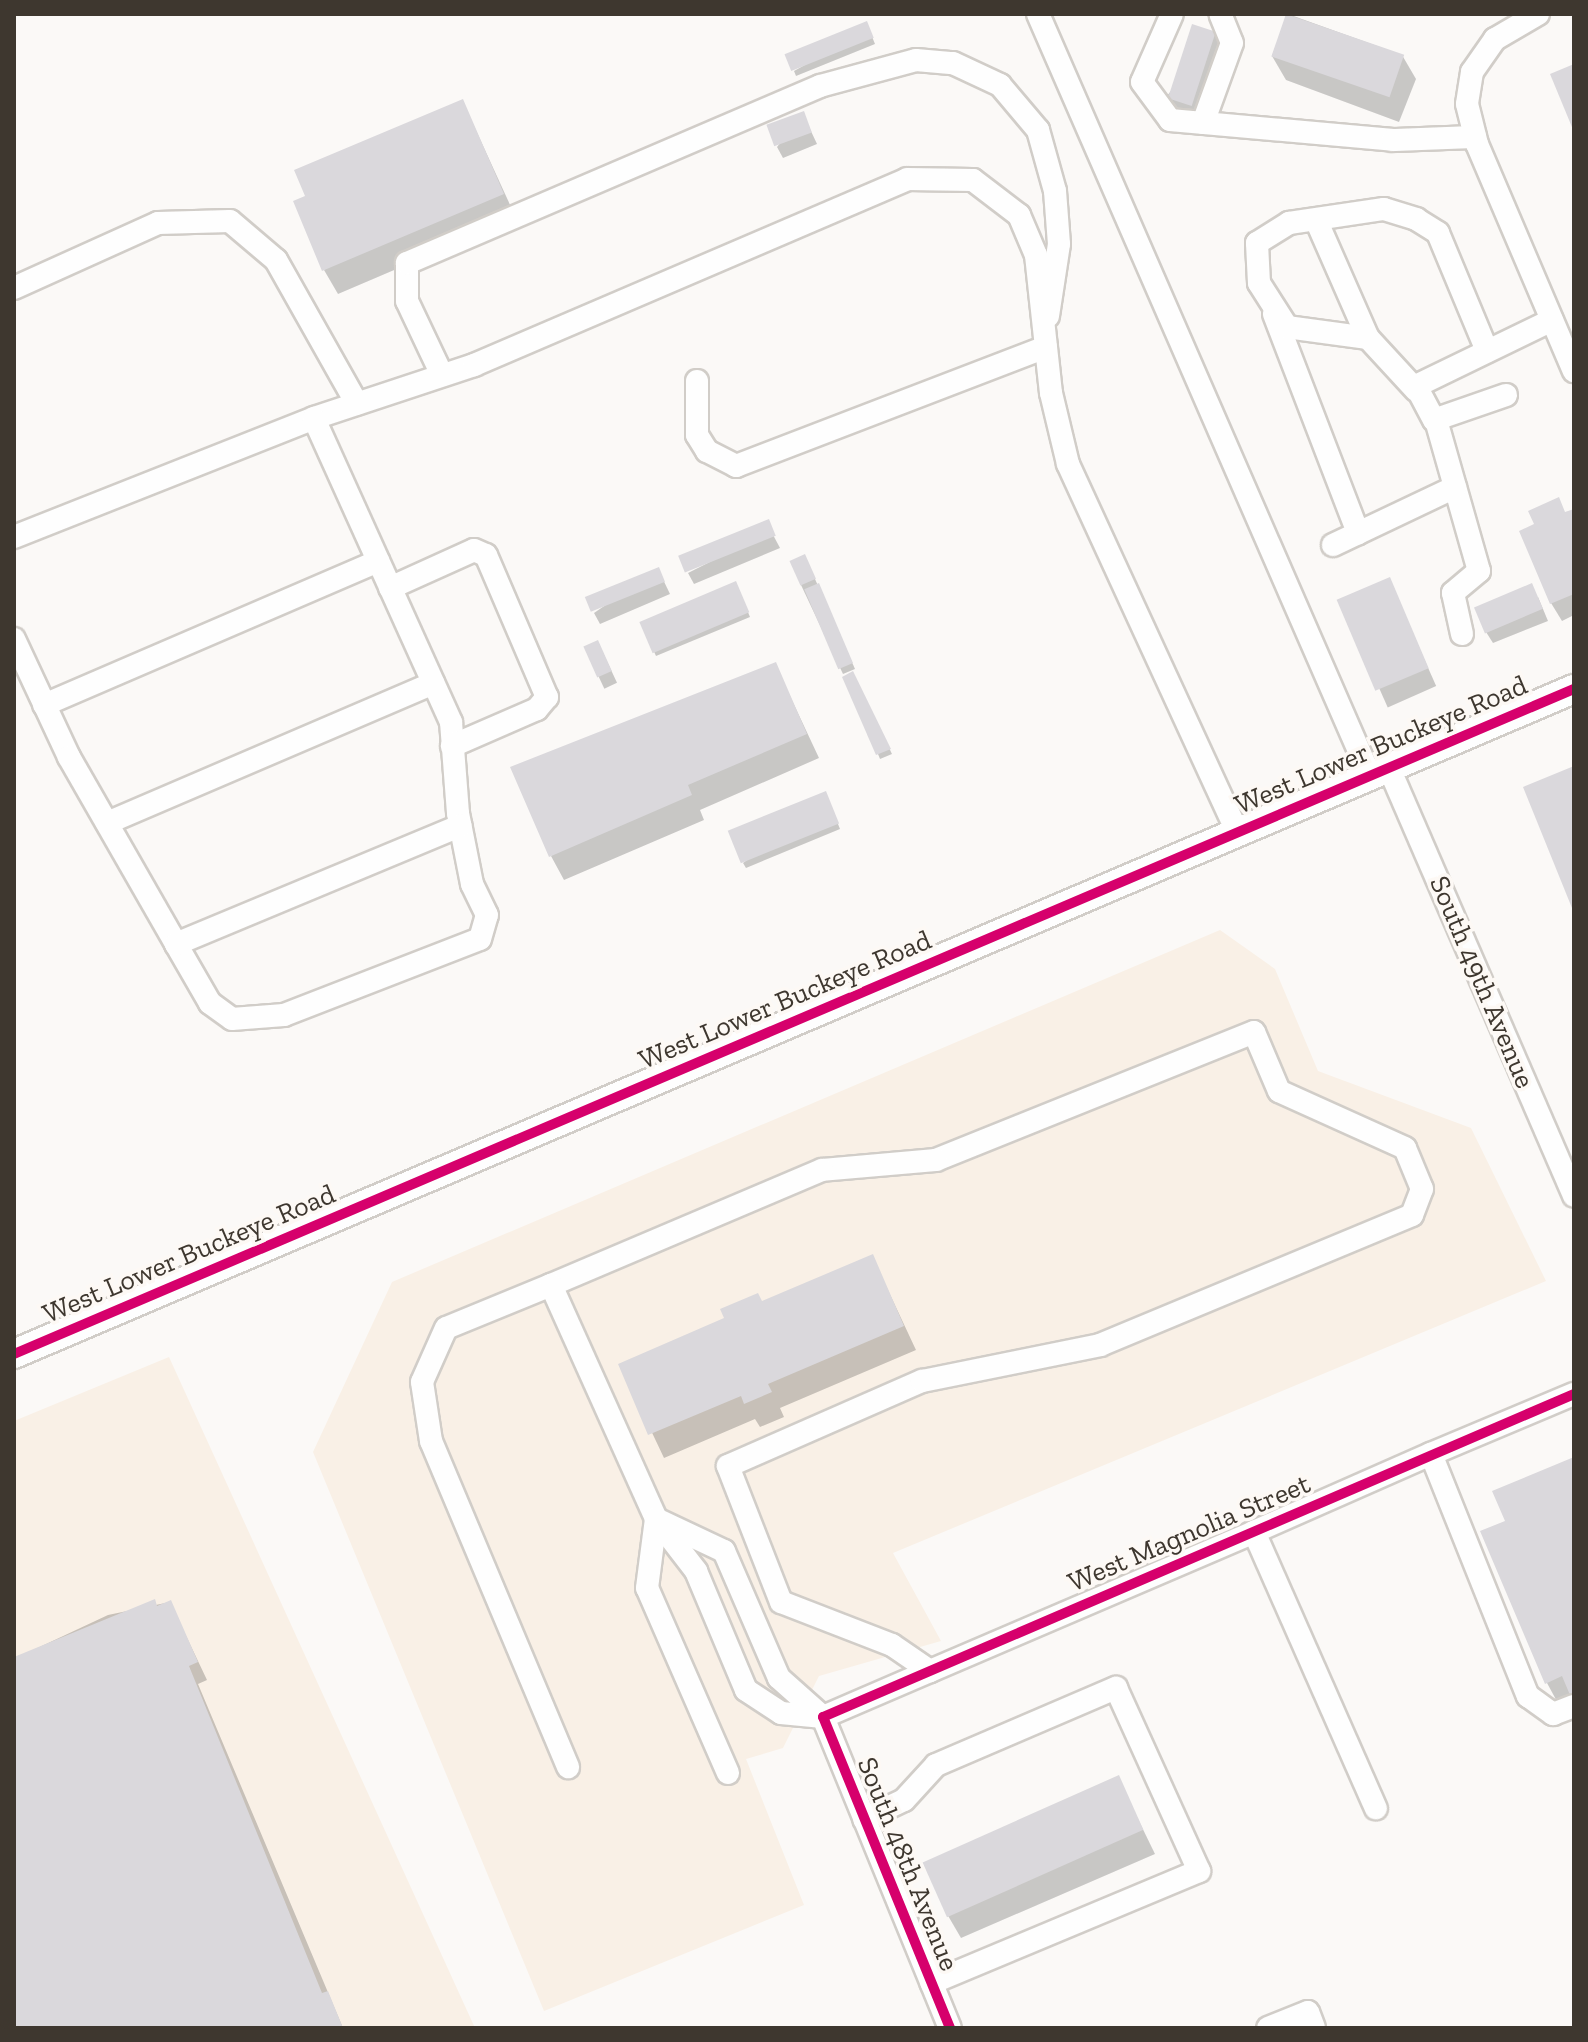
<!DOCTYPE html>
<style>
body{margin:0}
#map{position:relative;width:1588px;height:2042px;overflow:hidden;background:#fbf9f7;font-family:"Zilla Slab",serif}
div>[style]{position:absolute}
.built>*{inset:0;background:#f9f0e6}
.shadow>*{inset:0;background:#0003;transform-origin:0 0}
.building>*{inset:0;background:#dad8dc;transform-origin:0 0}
.roads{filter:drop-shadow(2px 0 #d1cdc8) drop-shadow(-2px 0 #d1cdc8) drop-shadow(0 2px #d1cdc8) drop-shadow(0 -2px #d1cdc8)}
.minor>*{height:22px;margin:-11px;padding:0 11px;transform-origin:11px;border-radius:11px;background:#fefefe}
.major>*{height:28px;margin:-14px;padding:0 14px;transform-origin:14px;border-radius:14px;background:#fefefe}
.cycleway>*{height:10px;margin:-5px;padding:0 5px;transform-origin:5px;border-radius:5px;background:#d6006c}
span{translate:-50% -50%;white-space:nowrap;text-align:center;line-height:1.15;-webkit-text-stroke:7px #fdf9f5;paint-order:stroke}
.street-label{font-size:28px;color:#3e372f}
.frame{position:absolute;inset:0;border:16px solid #3e372f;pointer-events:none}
</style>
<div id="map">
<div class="built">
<i style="clip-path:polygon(1220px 930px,1275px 969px,1318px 1071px,1471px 1128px,1546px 1281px,893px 1553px,941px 1641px,819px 1676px,783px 1748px,746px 1759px,804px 1905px,544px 2011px,313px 1452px,392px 1282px)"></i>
<i style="clip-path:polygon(169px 1357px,475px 2028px,14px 2028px,14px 1421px)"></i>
</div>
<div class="shadow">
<i style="clip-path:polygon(1288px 14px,1402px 55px,1416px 79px,1399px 122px,1286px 80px,1272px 56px)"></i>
<i style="clip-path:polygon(869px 29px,875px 44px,796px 76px,794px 71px)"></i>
<i style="clip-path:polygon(1215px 34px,1222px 46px,1195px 116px,1174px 108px,1167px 96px)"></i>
<i style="clip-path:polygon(463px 102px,516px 218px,338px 294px,324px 270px)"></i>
<i style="clip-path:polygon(803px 114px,817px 144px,783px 158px,777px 147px)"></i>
<i style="clip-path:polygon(1574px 511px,1574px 615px,1562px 621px,1551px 603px,1566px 514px)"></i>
<i style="clip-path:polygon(771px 531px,780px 548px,694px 584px,688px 573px)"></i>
<i style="clip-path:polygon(807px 561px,855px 669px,843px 674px,801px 585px)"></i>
<i style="clip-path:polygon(658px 569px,670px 594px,600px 624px,594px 613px)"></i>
<i style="left:1389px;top:580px;width:116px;height:53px;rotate:66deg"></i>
<i style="clip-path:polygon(738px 588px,750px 617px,656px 656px,641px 623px)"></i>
<i style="clip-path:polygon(1538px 597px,1548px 621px,1493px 643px,1486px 632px)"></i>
<i style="left:598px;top:642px;width:45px;height:14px;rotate:65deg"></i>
<i style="clip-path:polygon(775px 664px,819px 758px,700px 810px,704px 820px,564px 880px,551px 856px)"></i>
<i style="clip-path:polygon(853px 674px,892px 754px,880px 759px,878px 754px)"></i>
<i style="clip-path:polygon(828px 799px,840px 829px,746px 868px,743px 863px)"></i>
<i style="clip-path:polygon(872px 1256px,916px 1350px,780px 1408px,784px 1417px,760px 1427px,755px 1419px,664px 1458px,620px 1365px)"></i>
<i style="clip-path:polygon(1574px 1459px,1574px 1701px,1560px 1707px,1547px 1683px,1508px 1522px)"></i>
<i style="clip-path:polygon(170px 1602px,207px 1680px,198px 1684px,343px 2028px,14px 2028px,14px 1659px,108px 1615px)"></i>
<i style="clip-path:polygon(1118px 1778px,1155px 1854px,961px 1938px,947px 1914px)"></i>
</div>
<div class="building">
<i style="left:1286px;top:14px;width:125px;height:45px;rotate:19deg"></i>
<i style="left:867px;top:21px;width:18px;height:89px;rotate:68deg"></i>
<i style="left:1192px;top:24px;width:25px;height:78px;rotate:18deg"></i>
<i style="clip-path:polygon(1574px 64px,1574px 132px,1550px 74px)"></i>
<i style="clip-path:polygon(463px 99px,504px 194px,322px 271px,293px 201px,305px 196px,294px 170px)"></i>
<i style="left:804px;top:111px;width:23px;height:40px;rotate:70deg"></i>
<i style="clip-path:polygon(1559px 497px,1565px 512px,1574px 509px,1574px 594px,1550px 604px,1519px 531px,1534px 524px,1528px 511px)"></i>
<i style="left:769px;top:519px;width:18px;height:98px;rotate:68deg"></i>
<i style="left:805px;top:554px;width:27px;height:17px;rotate:66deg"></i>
<i style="left:659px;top:567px;width:16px;height:80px;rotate:68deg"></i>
<i style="left:1390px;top:577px;width:99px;height:58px;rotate:67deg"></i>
<i style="left:736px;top:581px;width:34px;height:105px;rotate:67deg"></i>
<i style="left:819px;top:583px;width:87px;height:16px;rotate:67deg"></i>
<i style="left:1532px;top:583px;width:28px;height:63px;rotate:67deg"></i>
<i style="left:598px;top:640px;width:34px;height:16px;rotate:66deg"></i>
<i style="clip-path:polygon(776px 662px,807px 734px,688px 785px,692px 795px,549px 857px,510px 767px)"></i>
<i style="clip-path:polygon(853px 671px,891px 749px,876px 755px,842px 677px)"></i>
<i style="clip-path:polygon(1574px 766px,1574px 913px,1523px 787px)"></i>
<i style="left:826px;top:791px;width:35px;height:106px;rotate:68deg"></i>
<i style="clip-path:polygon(873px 1254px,904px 1326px,768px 1384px,772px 1392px,744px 1404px,741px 1396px,648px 1435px,618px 1364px,724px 1318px,720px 1309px,758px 1293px,762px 1301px)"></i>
<i style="clip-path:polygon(1574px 1457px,1574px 1693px,1570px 1695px,1562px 1676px,1545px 1684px,1480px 1531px,1505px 1521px,1492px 1491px)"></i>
<i style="clip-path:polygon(155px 1599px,157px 1606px,171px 1600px,198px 1662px,189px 1666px,322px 1993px,328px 1991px,343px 2028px,14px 2028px,14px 1657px)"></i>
<i style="left:1119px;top:1775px;width:60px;height:215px;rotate:66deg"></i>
</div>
<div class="roads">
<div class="minor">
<i style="left:1038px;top:14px;width:831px;rotate:66.46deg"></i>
<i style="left:1172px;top:14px;width:74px;rotate:113.8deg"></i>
<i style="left:1142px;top:82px;width:47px;rotate:53.6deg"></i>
<i style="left:1170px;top:120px;width:224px;rotate:5.1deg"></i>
<i style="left:1393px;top:140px;width:82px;rotate:-2.1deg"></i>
<i style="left:1538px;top:14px;width:50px;rotate:149.8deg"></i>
<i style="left:1495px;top:39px;width:40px;rotate:124.9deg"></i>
<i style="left:1472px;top:72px;width:32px;rotate:99deg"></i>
<i style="left:1467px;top:104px;width:41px;rotate:76deg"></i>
<i style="left:1477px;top:144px;width:247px;rotate:66.9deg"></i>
<i style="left:1203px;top:123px;width:85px;rotate:-70.1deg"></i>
<i style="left:1232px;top:43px;width:31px;rotate:-112deg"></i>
<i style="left:1317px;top:222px;width:127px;rotate:66.3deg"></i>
<i style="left:14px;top:288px;width:158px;rotate:-24.3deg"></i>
<i style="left:158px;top:223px;width:72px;rotate:-1.6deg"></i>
<i style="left:230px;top:221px;width:60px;rotate:40.3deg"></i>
<i style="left:276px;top:260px;width:165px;rotate:60.6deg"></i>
<i style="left:1274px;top:314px;width:235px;rotate:69deg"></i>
<i style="left:442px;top:375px;width:82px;rotate:-115.3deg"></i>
<i style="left:407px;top:301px;width:38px;rotate:-90deg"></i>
<i style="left:407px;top:263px;width:449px;rotate:-23.2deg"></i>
<i style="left:820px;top:86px;width:99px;rotate:-15.2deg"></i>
<i style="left:916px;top:60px;width:37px;rotate:5deg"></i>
<i style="left:953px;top:63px;width:52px;rotate:25.1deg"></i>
<i style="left:1000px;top:85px;width:59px;rotate:49.8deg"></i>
<i style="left:1038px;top:130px;width:63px;rotate:74.4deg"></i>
<i style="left:1055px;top:191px;width:53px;rotate:85.7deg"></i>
<i style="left:1059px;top:244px;width:73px;rotate:98.7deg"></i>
<i style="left:697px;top:381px;width:54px;rotate:90deg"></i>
<i style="left:697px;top:435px;width:19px;rotate:58deg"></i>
<i style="left:707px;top:451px;width:33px;rotate:27deg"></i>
<i style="left:736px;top:466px;width:332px;rotate:-21deg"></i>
<i style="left:1416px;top:390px;width:71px;rotate:-132.7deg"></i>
<i style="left:1368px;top:338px;width:82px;rotate:-172.3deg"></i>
<i style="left:1287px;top:327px;width:52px;rotate:-122.5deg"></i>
<i style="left:1259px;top:283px;width:40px;rotate:-92.9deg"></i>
<i style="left:1257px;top:243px;width:38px;rotate:-32deg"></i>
<i style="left:1289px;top:223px;width:96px;rotate:-8.4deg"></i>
<i style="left:1384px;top:209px;width:34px;rotate:17deg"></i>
<i style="left:1416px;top:219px;width:26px;rotate:32deg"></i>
<i style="left:1438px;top:233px;width:128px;rotate:67.4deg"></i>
<i style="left:1506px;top:395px;width:76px;rotate:160.9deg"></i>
<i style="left:1434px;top:420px;width:38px;rotate:-118deg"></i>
<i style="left:1416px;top:386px;width:151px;rotate:-25.9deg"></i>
<i style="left:1436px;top:420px;width:157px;rotate:74.1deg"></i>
<i style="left:1479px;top:571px;width:34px;rotate:140deg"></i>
<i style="left:1453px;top:593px;width:42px;rotate:77.6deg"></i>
<i style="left:14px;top:537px;width:323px;rotate:-21.6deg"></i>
<i style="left:314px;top:418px;width:169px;rotate:-18.3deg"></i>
<i style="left:474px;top:365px;width:471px;rotate:-23.2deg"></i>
<i style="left:907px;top:179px;width:66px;rotate:0.9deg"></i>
<i style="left:973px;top:180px;width:58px;rotate:37.3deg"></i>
<i style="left:1019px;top:215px;width:43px;rotate:67deg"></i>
<i style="left:1036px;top:255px;width:139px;rotate:83.8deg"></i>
<i style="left:1051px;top:393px;width:73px;rotate:76.5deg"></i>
<i style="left:1068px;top:464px;width:405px;rotate:65.3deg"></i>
<i style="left:1333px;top:545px;width:135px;rotate:-25.4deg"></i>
<i style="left:390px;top:588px;width:92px;rotate:-24.3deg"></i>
<i style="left:474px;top:550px;width:13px;rotate:23deg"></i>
<i style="left:486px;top:555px;width:155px;rotate:66.8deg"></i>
<i style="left:547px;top:697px;width:16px;rotate:130deg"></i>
<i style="left:537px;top:709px;width:93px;rotate:156.5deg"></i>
<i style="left:14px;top:639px;width:130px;rotate:65deg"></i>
<i style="left:69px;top:757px;width:215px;rotate:60.2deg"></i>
<i style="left:176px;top:944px;width:68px;rotate:60deg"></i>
<i style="left:210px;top:1003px;width:27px;rotate:36deg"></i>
<i style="left:232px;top:1019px;width:52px;rotate:-4.4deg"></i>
<i style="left:284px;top:1015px;width:210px;rotate:-21.2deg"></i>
<i style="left:480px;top:939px;width:25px;rotate:-74deg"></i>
<i style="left:487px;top:915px;width:34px;rotate:-116deg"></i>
<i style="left:472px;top:884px;width:72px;rotate:-101.2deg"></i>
<i style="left:458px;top:813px;width:91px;rotate:-94.4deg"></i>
<i style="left:451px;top:722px;width:333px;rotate:-114.3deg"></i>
<i style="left:44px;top:705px;width:364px;rotate:-23.3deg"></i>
<i style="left:1389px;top:768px;width:466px;rotate:66.6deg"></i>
<i style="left:107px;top:823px;width:355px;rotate:-23.2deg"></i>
<i style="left:176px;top:944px;width:308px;rotate:-22.6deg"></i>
<i style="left:551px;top:1285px;width:113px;rotate:157.7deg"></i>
<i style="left:446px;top:1328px;width:59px;rotate:114deg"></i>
<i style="left:422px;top:1382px;width:60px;rotate:81.3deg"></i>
<i style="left:431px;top:1441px;width:354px;rotate:67.2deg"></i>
<i style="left:1431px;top:1454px;width:261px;rotate:68.2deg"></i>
<i style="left:1528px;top:1696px;width:31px;rotate:36deg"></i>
<i style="left:1553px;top:1714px;width:22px;rotate:-21deg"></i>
<i style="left:1254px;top:1532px;width:302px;rotate:66.2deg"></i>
<i style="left:930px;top:1671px;width:46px;rotate:-145.6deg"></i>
<i style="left:892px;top:1645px;width:119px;rotate:-158.8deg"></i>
<i style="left:781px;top:1602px;width:146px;rotate:-111.3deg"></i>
<i style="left:728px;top:1466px;width:212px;rotate:-23.7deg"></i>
<i style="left:922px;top:1381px;width:182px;rotate:-11.4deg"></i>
<i style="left:1100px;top:1345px;width:338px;rotate:-22.6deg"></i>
<i style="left:1412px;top:1215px;width:28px;rotate:-69deg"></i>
<i style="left:1422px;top:1189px;width:44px;rotate:-112.5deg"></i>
<i style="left:1405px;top:1148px;width:138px;rotate:-155.7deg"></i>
<i style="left:1279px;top:1091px;width:64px;rotate:-113deg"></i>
<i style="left:1254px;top:1032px;width:343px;rotate:158.1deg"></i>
<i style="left:936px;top:1160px;width:114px;rotate:175deg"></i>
<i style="left:822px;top:1170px;width:294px;rotate:157deg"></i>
<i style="left:551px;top:1285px;width:256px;rotate:65.8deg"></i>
<i style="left:656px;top:1519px;width:66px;rotate:52.4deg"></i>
<i style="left:696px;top:1571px;width:129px;rotate:67.2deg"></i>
<i style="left:746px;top:1690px;width:42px;rotate:33.3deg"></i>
<i style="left:781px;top:1713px;width:42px;rotate:5.4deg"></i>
<i style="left:823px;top:1717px;width:116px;rotate:-23.3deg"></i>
<i style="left:930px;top:1671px;width:353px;rotate:-23.2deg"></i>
<i style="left:1254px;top:1532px;width:193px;rotate:-23.8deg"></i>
<i style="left:1431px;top:1454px;width:155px;rotate:-22.8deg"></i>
<i style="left:728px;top:1773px;width:202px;rotate:-113.6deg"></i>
<i style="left:647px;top:1588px;width:70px;rotate:-82.6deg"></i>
<i style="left:656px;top:1519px;width:75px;rotate:25.2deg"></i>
<i style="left:724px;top:1551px;width:138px;rotate:66.6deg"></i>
<i style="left:779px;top:1678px;width:59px;rotate:41.6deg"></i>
<i style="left:823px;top:1717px;width:336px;rotate:67.8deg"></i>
<i style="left:864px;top:1819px;width:44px;rotate:-25.4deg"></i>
<i style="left:904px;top:1800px;width:47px;rotate:-47.6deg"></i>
<i style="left:936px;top:1765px;width:196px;rotate:-23.2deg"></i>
<i style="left:1116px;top:1688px;width:201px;rotate:65.6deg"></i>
<i style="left:1199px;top:1871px;width:290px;rotate:157.3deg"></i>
<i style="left:1268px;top:2028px;width:43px;rotate:-21.8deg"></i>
<i style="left:1308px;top:2012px;width:17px;rotate:69deg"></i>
</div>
<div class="major">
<i style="left:14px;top:1354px;width:1696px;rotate:-23.09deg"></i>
</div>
</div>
<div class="cycleway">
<i style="left:14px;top:1354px;width:1696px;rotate:-23.09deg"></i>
<i style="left:950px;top:2028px;width:336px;rotate:-112.2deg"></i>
<i style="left:823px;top:1717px;width:818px;rotate:-23.27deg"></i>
</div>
<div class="street-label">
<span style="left:1381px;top:745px;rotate:-23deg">West Lower Buckeye Road</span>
<span style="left:1482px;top:982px;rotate:67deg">South 49th Avenue</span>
<span style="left:785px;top:1000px;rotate:-23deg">West Lower Buckeye Road</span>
<span style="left:189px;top:1254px;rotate:-23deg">West Lower Buckeye Road</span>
<span style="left:1189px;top:1533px;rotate:-23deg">West Magnolia Street</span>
<span style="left:908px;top:1864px;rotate:68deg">South 48th Avenue</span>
</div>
<div class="frame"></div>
</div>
